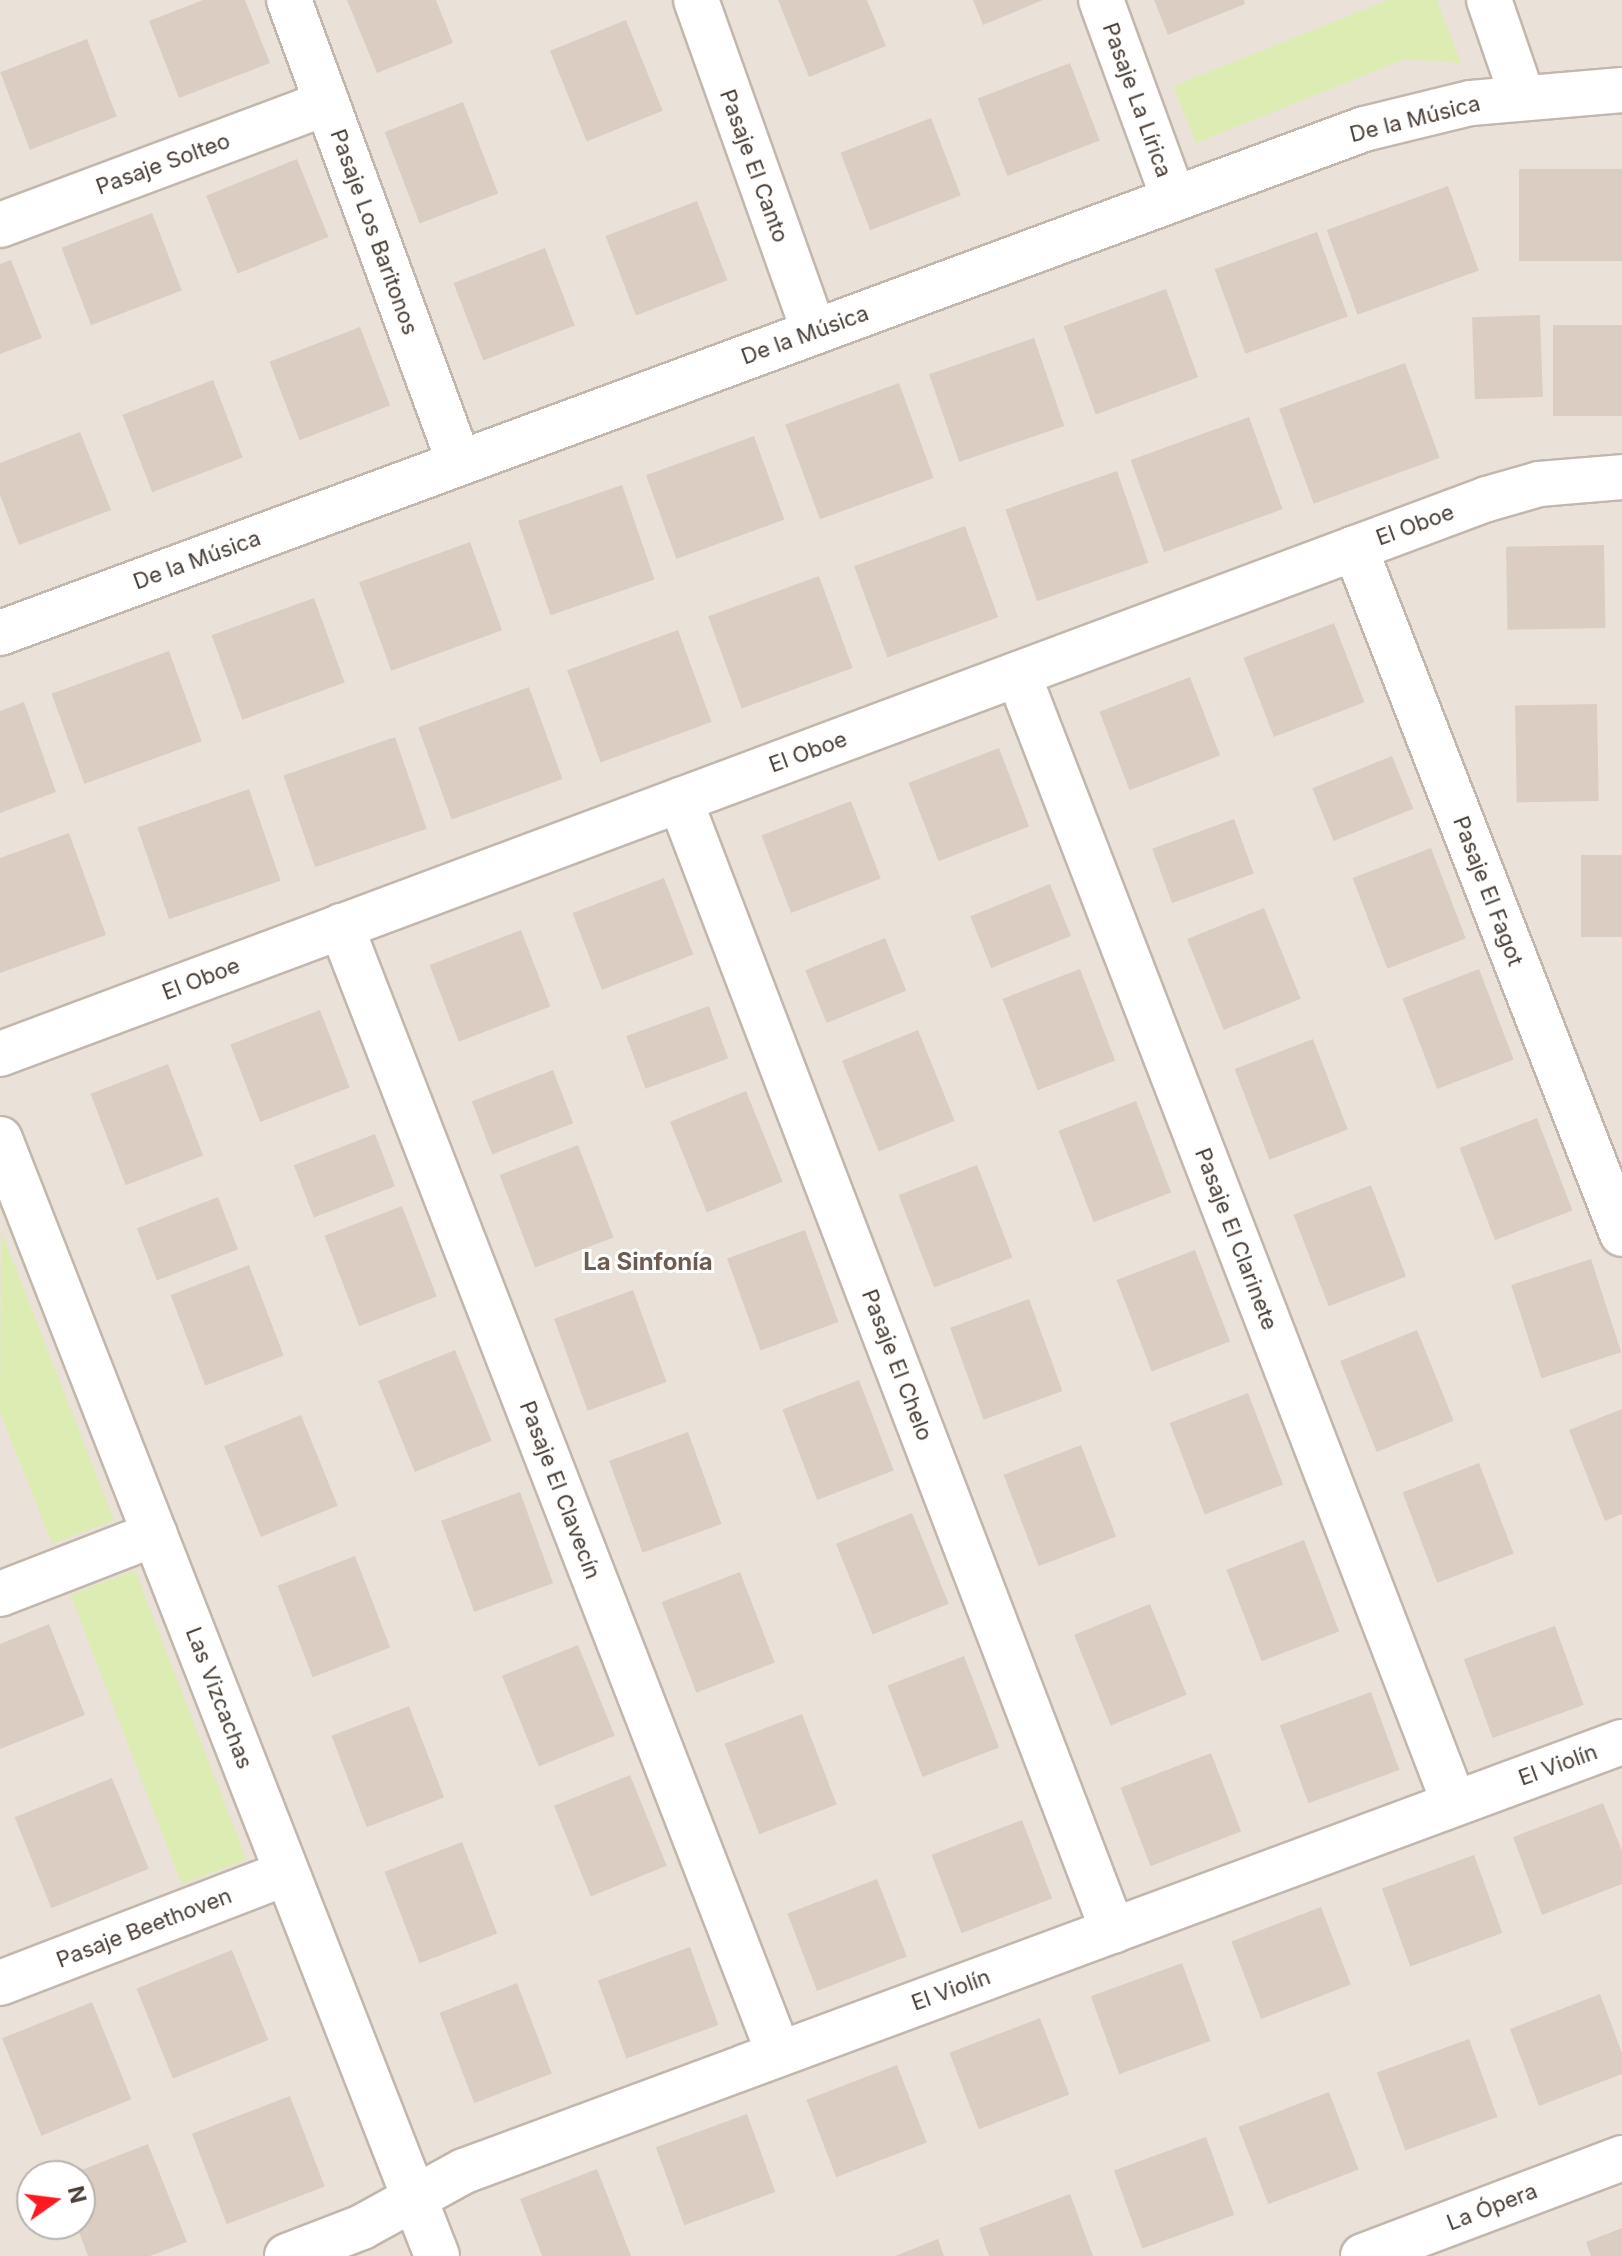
<!DOCTYPE html>
<meta charset="utf-8">
<style>
body{margin:0}
#map{position:relative;width:1622px;height:2256px;overflow:hidden;background:#f6f1eb;font-family:Inter,sans-serif}
div>[style]{position:absolute}
.residential>*{inset:0;background:#eae2d9}
.green>*{inset:0;background:#dcecb2;transform-origin:0 0}
.building>*{inset:0;background:#dccdc3;transform-origin:0 0}
.roads{filter:drop-shadow(2px 0 #c2b7ad) drop-shadow(-2px 0 #c2b7ad) drop-shadow(0 2px #c2b7ad) drop-shadow(0 -2px #c2b7ad)}
.minor>*{height:44px;margin:-22px;padding:0 22px;transform-origin:22px;border-radius:22px;background:#fff}
span{translate:-50% -50%;white-space:nowrap;text-align:center;line-height:1.15;-webkit-text-stroke:6px #fff;paint-order:stroke}
.street-label{font-size:22px;color:#4b4038}
.neighbourhood-label{font-size:24px;color:#6f5c4f;font-weight:700}
.north{position:absolute;left:16px;top:2160px;width:80px;height:80px;box-sizing:border-box;background:#fff;border:2px solid #b7b3af;border-radius:50%;rotate:76deg;font-size:22px;font-weight:700;line-height:32px;text-align:center;color:#4b4038}
.north::after{content:'';display:block;margin:auto;width:28px;height:36px;background:#ff1920;clip-path:polygon(50% 0,100% 100%,50% 72%,0 100%)}
</style>
<div id="map">
<div class="residential">
<i style="clip-path:polygon(evenodd,0 0,1622px 0,1622px 2256px,0 2256px,0 0,32px 2176px,80px 2176px,80px 2224px,32px 2224px,32px 2176px)"></i>
</div>
<div class="green">
<i style="clip-path:polygon(1388px 0,1437px 0,1461px 63px,1405px 59px,1196px 143px,1173px 86px)"></i>
<i style="clip-path:polygon(1px 1231px,114px 1520px,52px 1544px,0 1412px)"></i>
<i style="left:135px;top:1570px;width:310px;height:69px;rotate:69deg"></i>
</div>
<div class="building">
<i style="clip-path:polygon(203px 0,245px 0,270px 63px,179px 98px,149px 21px)"></i>
<i style="clip-path:polygon(347px 0,436px 0,453px 43px,377px 73px)"></i>
<i style="clip-path:polygon(778px 0,867px 0,886px 46px,809px 77px)"></i>
<i style="clip-path:polygon(973px 0,1043px 0,983px 25px)"></i>
<i style="clip-path:polygon(1154px 0,1244px 0,1245px 4px,1168px 35px)"></i>
<i style="left:626px;top:20px;width:98px;height:82px;rotate:68deg"></i>
<i style="left:87px;top:39px;width:83px;height:93px;rotate:69deg"></i>
<i style="left:1070px;top:63px;width:83px;height:99px;rotate:69deg"></i>
<i style="left:463px;top:102px;width:98px;height:84px;rotate:69deg"></i>
<i style="left:931px;top:118px;width:83px;height:97px;rotate:69deg"></i>
<i style="left:297px;top:159px;width:84px;height:98px;rotate:68deg"></i>
<i style="left:1622px;top:169px;width:92px;height:103px;rotate:90deg"></i>
<i style="left:1448px;top:186px;width:90px;height:129px;rotate:70deg"></i>
<i style="left:697px;top:201px;width:85px;height:98px;rotate:69deg"></i>
<i style="left:152px;top:213px;width:83px;height:97px;rotate:69deg"></i>
<i style="left:1317px;top:232px;width:90px;height:109px;rotate:70deg"></i>
<i style="left:545px;top:248px;width:83px;height:98px;rotate:69deg"></i>
<i style="clip-path:polygon(11px 260px,42px 338px,0 354px,0 264px)"></i>
<i style="left:1166px;top:289px;width:94px;height:109px;rotate:70deg"></i>
<i style="left:1540px;top:315px;width:82px;height:68px;rotate:88deg"></i>
<i style="left:1622px;top:325px;width:91px;height:69px;rotate:90deg"></i>
<i style="left:360px;top:327px;width:84px;height:97px;rotate:69deg"></i>
<i style="left:1034px;top:338px;width:93px;height:111px;rotate:71deg"></i>
<i style="left:1405px;top:363px;width:101px;height:134px;rotate:70deg"></i>
<i style="left:213px;top:380px;width:83px;height:97px;rotate:69deg"></i>
<i style="left:899px;top:383px;width:101px;height:121px;rotate:70deg"></i>
<i style="left:1249px;top:417px;width:98px;height:126px;rotate:70deg"></i>
<i style="clip-path:polygon(80px 432px,111px 510px,19px 545px,0 495px,0 463px)"></i>
<i style="left:754px;top:436px;width:89px;height:115px;rotate:70deg"></i>
<i style="left:1117px;top:471px;width:97px;height:118px;rotate:71deg"></i>
<i style="left:622px;top:485px;width:100px;height:110px;rotate:71deg"></i>
<i style="left:965px;top:526px;width:97px;height:118px;rotate:70deg"></i>
<i style="left:470px;top:542px;width:94px;height:118px;rotate:70deg"></i>
<i style="left:1604px;top:545px;width:83px;height:98px;rotate:89deg"></i>
<i style="left:819px;top:576px;width:98px;height:118px;rotate:70deg"></i>
<i style="left:314px;top:598px;width:90px;height:109px;rotate:70deg"></i>
<i style="left:1334px;top:623px;width:85px;height:97px;rotate:69deg"></i>
<i style="left:678px;top:630px;width:98px;height:118px;rotate:70deg"></i>
<i style="left:169px;top:651px;width:96px;height:125px;rotate:70deg"></i>
<i style="left:1190px;top:677px;width:84px;height:97px;rotate:69deg"></i>
<i style="left:529px;top:687px;width:98px;height:118px;rotate:70deg"></i>
<i style="clip-path:polygon(24px 702px,56px 792px,0 813px,0 711px)"></i>
<i style="left:1597px;top:704px;width:97px;height:82px;rotate:89deg"></i>
<i style="left:395px;top:737px;width:97px;height:118px;rotate:71deg"></i>
<i style="left:999px;top:748px;width:84px;height:97px;rotate:69deg"></i>
<i style="left:1392px;top:756px;width:57px;height:86px;rotate:68deg"></i>
<i style="left:249px;top:789px;width:97px;height:118px;rotate:71deg"></i>
<i style="left:851px;top:801px;width:83px;height:96px;rotate:69deg"></i>
<i style="left:1234px;top:819px;width:58px;height:87px;rotate:70deg"></i>
<i style="clip-path:polygon(69px 833px,106px 935px,0 973px,0 858px)"></i>
<i style="left:1431px;top:848px;width:97px;height:84px;rotate:69deg"></i>
<i style="left:1622px;top:855px;width:82px;height:41px;rotate:90deg"></i>
<i style="left:664px;top:878px;width:82px;height:98px;rotate:69deg"></i>
<i style="left:1050px;top:884px;width:56px;height:86px;rotate:68deg"></i>
<i style="left:1264px;top:908px;width:98px;height:83px;rotate:68deg"></i>
<i style="left:521px;top:930px;width:82px;height:98px;rotate:69deg"></i>
<i style="left:885px;top:938px;width:57px;height:86px;rotate:68deg"></i>
<i style="left:1080px;top:969px;width:98px;height:83px;rotate:69deg"></i>
<i style="left:1479px;top:969px;width:97px;height:82px;rotate:69deg"></i>
<i style="left:709px;top:1006px;width:56px;height:88px;rotate:70deg"></i>
<i style="left:320px;top:1010px;width:83px;height:96px;rotate:69deg"></i>
<i style="left:918px;top:1030px;width:98px;height:82px;rotate:68deg"></i>
<i style="left:1313px;top:1039px;width:97px;height:84px;rotate:69deg"></i>
<i style="left:168px;top:1064px;width:98px;height:83px;rotate:69deg"></i>
<i style="left:553px;top:1070px;width:57px;height:87px;rotate:69deg"></i>
<i style="left:746px;top:1091px;width:98px;height:82px;rotate:68deg"></i>
<i style="left:1136px;top:1101px;width:98px;height:83px;rotate:69deg"></i>
<i style="left:1537px;top:1118px;width:99px;height:83px;rotate:69deg"></i>
<i style="left:375px;top:1134px;width:56px;height:87px;rotate:69deg"></i>
<i style="left:578px;top:1145px;width:99px;height:84px;rotate:69deg"></i>
<i style="left:977px;top:1165px;width:99px;height:84px;rotate:69deg"></i>
<i style="left:1371px;top:1185px;width:98px;height:83px;rotate:69deg"></i>
<i style="left:218px;top:1197px;width:56px;height:87px;rotate:69deg"></i>
<i style="left:402px;top:1206px;width:97px;height:83px;rotate:69deg"></i>
<i style="left:805px;top:1230px;width:98px;height:83px;rotate:70deg"></i>
<i style="left:1195px;top:1250px;width:98px;height:84px;rotate:69deg"></i>
<i style="left:1591px;top:1259px;width:98px;height:84px;rotate:72deg"></i>
<i style="left:249px;top:1265px;width:97px;height:84px;rotate:69deg"></i>
<i style="left:633px;top:1290px;width:98px;height:84px;rotate:70deg"></i>
<i style="left:1029px;top:1299px;width:98px;height:84px;rotate:70deg"></i>
<i style="left:1417px;top:1330px;width:98px;height:83px;rotate:68deg"></i>
<i style="left:455px;top:1350px;width:98px;height:83px;rotate:68deg"></i>
<i style="left:859px;top:1380px;width:97px;height:82px;rotate:69deg"></i>
<i style="left:1248px;top:1393px;width:98px;height:84px;rotate:69deg"></i>
<i style="clip-path:polygon(1622px 1409px,1622px 1514px,1605px 1521px,1569px 1430px)"></i>
<i style="left:301px;top:1415px;width:98px;height:83px;rotate:68deg"></i>
<i style="left:688px;top:1432px;width:98px;height:84px;rotate:70deg"></i>
<i style="left:1081px;top:1445px;width:98px;height:83px;rotate:69deg"></i>
<i style="left:1479px;top:1463px;width:97px;height:82px;rotate:69deg"></i>
<i style="left:520px;top:1492px;width:97px;height:84px;rotate:70deg"></i>
<i style="left:912px;top:1513px;width:98px;height:82px;rotate:68deg"></i>
<i style="left:1304px;top:1540px;width:98px;height:83px;rotate:69deg"></i>
<i style="left:355px;top:1556px;width:98px;height:83px;rotate:69deg"></i>
<i style="left:740px;top:1572px;width:97px;height:84px;rotate:69deg"></i>
<i style="left:1150px;top:1604px;width:98px;height:82px;rotate:68deg"></i>
<i style="clip-path:polygon(49px 1624px,85px 1715px,0 1749px,0 1644px)"></i>
<i style="left:1555px;top:1626px;width:84px;height:97px;rotate:70deg"></i>
<i style="left:578px;top:1645px;width:98px;height:82px;rotate:68deg"></i>
<i style="left:964px;top:1656px;width:98px;height:82px;rotate:69deg"></i>
<i style="left:1371px;top:1692px;width:83px;height:97px;rotate:70deg"></i>
<i style="left:409px;top:1706px;width:98px;height:83px;rotate:69deg"></i>
<i style="left:802px;top:1714px;width:97px;height:83px;rotate:69deg"></i>
<i style="left:1211px;top:1753px;width:84px;height:97px;rotate:69deg"></i>
<i style="left:630px;top:1775px;width:98px;height:82px;rotate:68deg"></i>
<i style="left:112px;top:1778px;width:98px;height:105px;rotate:68deg"></i>
<i style="clip-path:polygon(1603px 1803px,1622px 1851px,1622px 1884px,1542px 1915px,1513px 1837px)"></i>
<i style="left:1022px;top:1820px;width:84px;height:97px;rotate:69deg"></i>
<i style="left:462px;top:1842px;width:98px;height:83px;rotate:69deg"></i>
<i style="left:1474px;top:1855px;width:83px;height:98px;rotate:70deg"></i>
<i style="left:877px;top:1879px;width:83px;height:96px;rotate:69deg"></i>
<i style="left:1321px;top:1907px;width:83px;height:96px;rotate:69deg"></i>
<i style="left:690px;top:1947px;width:83px;height:98px;rotate:70deg"></i>
<i style="left:232px;top:1950px;width:97px;height:103px;rotate:68deg"></i>
<i style="left:1182px;top:1963px;width:83px;height:97px;rotate:70deg"></i>
<i style="left:517px;top:1983px;width:97px;height:83px;rotate:69deg"></i>
<i style="clip-path:polygon(1600px 1994px,1622px 2053px,1622px 2074px,1539px 2106px,1510px 2029px)"></i>
<i style="left:92px;top:2002px;width:105px;height:97px;rotate:68deg"></i>
<i style="left:1040px;top:2018px;width:82px;height:97px;rotate:69deg"></i>
<i style="left:1469px;top:2039px;width:83px;height:98px;rotate:70deg"></i>
<i style="left:897px;top:2065px;width:83px;height:97px;rotate:69deg"></i>
<i style="left:1329px;top:2092px;width:83px;height:97px;rotate:69deg"></i>
<i style="left:290px;top:2096px;width:97px;height:105px;rotate:69deg"></i>
<i style="left:747px;top:2114px;width:83px;height:97px;rotate:70deg"></i>
<i style="left:1206px;top:2137px;width:83px;height:98px;rotate:70deg"></i>
<i style="clip-path:polygon(148px 2144px,187px 2242px,150px 2256px,88px 2256px,76px 2224px,80px 2176px,66px 2176px)"></i>
<i style="clip-path:polygon(597px 2169px,631px 2256px,542px 2256px,520px 2199px)"></i>
<i style="clip-path:polygon(1070px 2194px,1093px 2256px,989px 2256px,979px 2228px)"></i>
<i style="clip-path:polygon(1622px 2228px,1622px 2256px,1591px 2256px,1586px 2242px)"></i>
<i style="clip-path:polygon(938px 2239px,944px 2256px,895px 2256px)"></i>
</div>
<div class="roads">
<div class="minor">
<i style="left:289px;top:0;width:493px;rotate:69.8deg"></i>
<i style="left:696px;top:0;width:352px;rotate:70.4deg"></i>
<i style="left:1101px;top:0;width:212px;rotate:69.9deg"></i>
<i style="left:1489px;top:0;width:102px;rotate:71deg"></i>
<i style="left:0;top:225px;width:349px;rotate:-20.5deg"></i>
<i style="left:1355px;top:548px;width:736px;rotate:68.73deg"></i>
<i style="left:0;top:633px;width:1454px;rotate:-20.28deg"></i>
<i style="left:1364px;top:129px;width:110px;rotate:-13.7deg"></i>
<i style="left:1471px;top:103px;width:152px;rotate:-4.9deg"></i>
<i style="left:1018px;top:674px;width:1210px;rotate:68.88deg"></i>
<i style="left:680px;top:800px;width:1211px;rotate:69.05deg"></i>
<i style="left:341px;top:926px;width:1210px;rotate:68.78deg"></i>
<i style="left:0;top:1054px;width:1587px;rotate:-20.47deg"></i>
<i style="left:1487px;top:499px;width:54px;rotate:-16.1deg"></i>
<i style="left:1539px;top:484px;width:83px;rotate:-4.8deg"></i>
<i style="left:0;top:1139px;width:1199px;rotate:68.63deg"></i>
<i style="left:0;top:1594px;width:166px;rotate:-21.2deg"></i>
<i style="left:0;top:1983px;width:307px;rotate:-21deg"></i>
<i style="left:287px;top:2256px;width:80px;rotate:-21.1deg"></i>
<i style="left:362px;top:2227px;width:116px;rotate:-28.8deg"></i>
<i style="left:464px;top:2171px;width:1235px;rotate:-20.33deg"></i>
<i style="left:1363px;top:2256px;width:277px;rotate:-20.7deg"></i>
</div>
</div>
<div class="street-label">
<span style="left:1137px;top:100px;rotate:70deg">Pasaje La Lírica</span>
<span style="left:1415px;top:119px;rotate:-14deg">De la Música</span>
<span style="left:163px;top:164px;rotate:-20deg">Pasaje Solteo</span>
<span style="left:754px;top:166px;rotate:70deg">Pasaje El Canto</span>
<span style="left:374px;top:232px;rotate:70deg">Pasaje Los Baritonos</span>
<span style="left:805px;top:335px;rotate:-20deg">De la Música</span>
<span style="left:1415px;top:525px;rotate:-20deg">El Oboe</span>
<span style="left:197px;top:560px;rotate:-20deg">De la Música</span>
<span style="left:808px;top:752px;rotate:-20deg">El Oboe</span>
<span style="left:1488px;top:891px;rotate:69deg">Pasaje El Fagot</span>
<span style="left:201px;top:979px;rotate:-21deg">El Oboe</span>
<span style="left:1236px;top:1239px;rotate:69deg">Pasaje El Clarinete</span>
<span style="left:897px;top:1365px;rotate:69deg">Pasaje El Chelo</span>
<span style="left:560px;top:1490px;rotate:69deg">Pasaje El Clavecín</span>
<span style="left:219px;top:1698px;rotate:69deg">Las Vizcachas</span>
<span style="left:1558px;top:1765px;rotate:-20deg">El Violín</span>
<span style="left:144px;top:1928px;rotate:-21deg">Pasaje Beethoven</span>
<span style="left:951px;top:1990px;rotate:-20deg">El Violín</span>
<span style="left:1492px;top:2207px;rotate:-21deg">La Ópera</span>
</div>
<div class="neighbourhood-label">
<span style="left:648px;top:1262px">La Sinfonía</span>
</div>
<div class="north">N</div>
</div>
